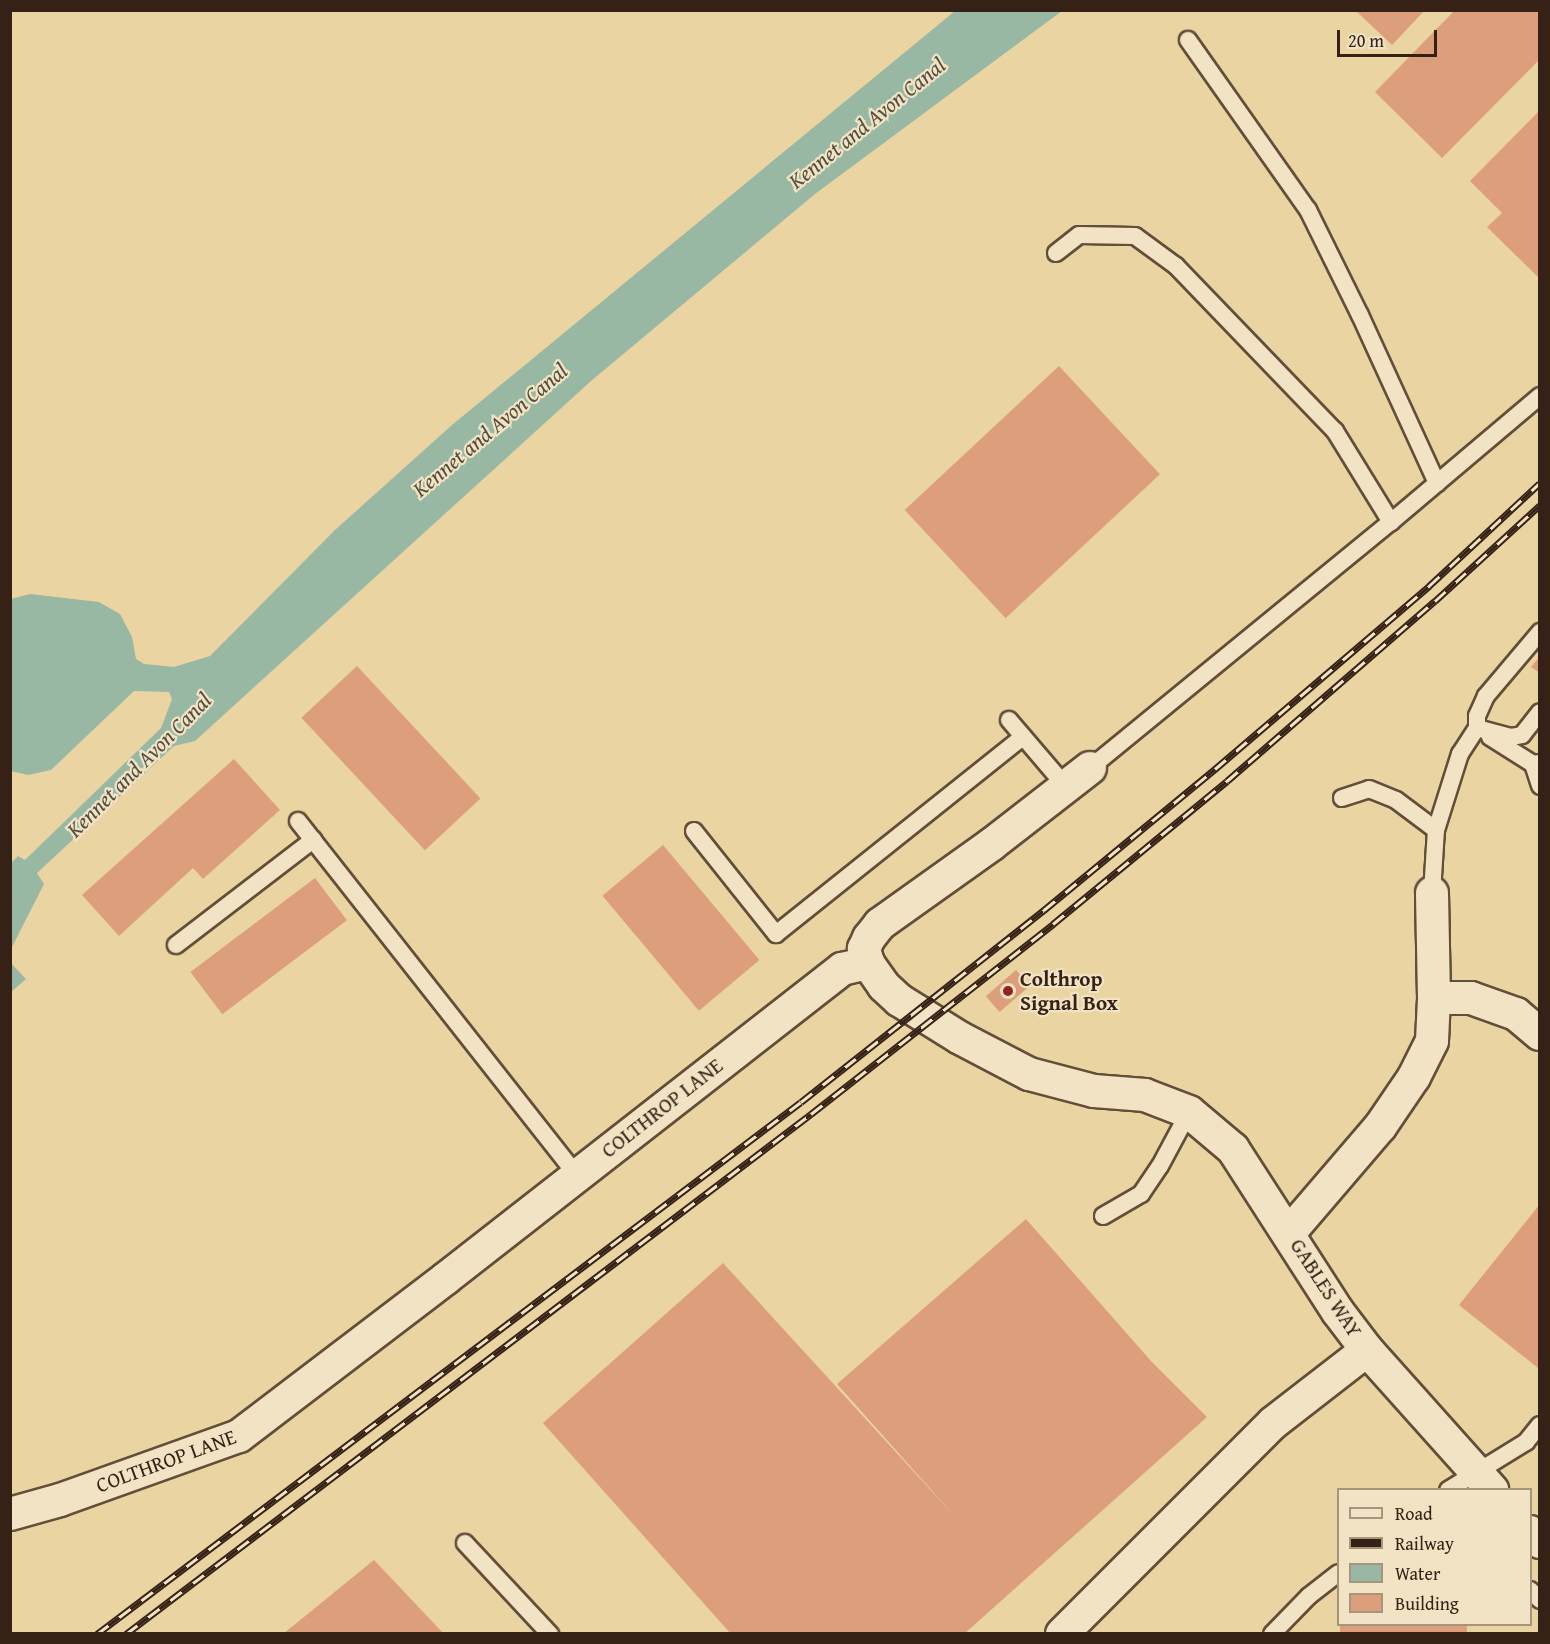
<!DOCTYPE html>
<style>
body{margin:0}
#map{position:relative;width:1550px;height:1644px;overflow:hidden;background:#ead4a2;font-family:"Gentium Book Plus",serif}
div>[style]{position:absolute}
.water>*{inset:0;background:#98b8a4}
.building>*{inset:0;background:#dd9e7b;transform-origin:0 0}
.roads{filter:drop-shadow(2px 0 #624e39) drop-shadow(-2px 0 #624e39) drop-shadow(0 2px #624e39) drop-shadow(0 -2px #624e39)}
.service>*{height:16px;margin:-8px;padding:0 8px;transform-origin:8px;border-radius:8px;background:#f1e3c3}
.minor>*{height:32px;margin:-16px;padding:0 16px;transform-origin:16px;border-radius:16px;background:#f1e3c3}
.rail>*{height:7px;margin-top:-3.5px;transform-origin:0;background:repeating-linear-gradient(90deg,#f1e3c3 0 14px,#352116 0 28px);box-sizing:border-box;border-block:2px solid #352116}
.dots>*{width:16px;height:16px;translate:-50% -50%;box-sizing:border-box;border:3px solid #f1e3c3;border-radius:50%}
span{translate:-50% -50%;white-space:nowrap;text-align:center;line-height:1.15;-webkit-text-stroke:4.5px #f1e3c3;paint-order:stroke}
.poi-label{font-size:21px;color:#352116;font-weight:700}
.left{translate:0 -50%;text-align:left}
.street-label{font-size:21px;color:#352116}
.water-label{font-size:22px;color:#534e41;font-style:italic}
.frame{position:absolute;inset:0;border:12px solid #352116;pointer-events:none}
.legend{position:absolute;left:1337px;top:1488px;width:195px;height:138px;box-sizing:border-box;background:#f1e3c3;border:2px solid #a6957e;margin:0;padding:8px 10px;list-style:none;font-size:18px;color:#352116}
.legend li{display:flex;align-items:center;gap:12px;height:30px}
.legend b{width:30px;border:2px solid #a6957e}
.scale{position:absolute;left:1337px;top:30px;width:100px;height:27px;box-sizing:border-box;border:3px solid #352116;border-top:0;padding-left:8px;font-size:18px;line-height:21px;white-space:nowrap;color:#352116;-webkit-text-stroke:4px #f1e3c3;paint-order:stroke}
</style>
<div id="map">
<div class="water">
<i style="clip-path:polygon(955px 11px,1062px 11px,815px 194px,591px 381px,195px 741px,174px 746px,37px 873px,44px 884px,11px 949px,11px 863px,18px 856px,25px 860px,161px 728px,172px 699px,169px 692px,134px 691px,51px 770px,28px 775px,11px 771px,11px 599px,30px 594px,99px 602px,120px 614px,132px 637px,136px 659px,144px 664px,174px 667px,210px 656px,335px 530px,452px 425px)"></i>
<i style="clip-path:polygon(10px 962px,26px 979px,11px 992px,10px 992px)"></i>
</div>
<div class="building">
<i style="clip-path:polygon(1355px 10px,1425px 10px,1392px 45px)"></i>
<i style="clip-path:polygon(1455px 10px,1540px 10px,1540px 59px,1442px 158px,1375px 92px)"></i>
<i style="clip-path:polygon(1540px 110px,1540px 279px,1487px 227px,1502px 213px,1470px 181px)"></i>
<i style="left:1059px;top:366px;width:148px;height:211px;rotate:47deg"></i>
<i style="clip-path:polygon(1540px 656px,1540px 673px,1531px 667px)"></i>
<i style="left:357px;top:666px;width:181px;height:76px;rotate:47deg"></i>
<i style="clip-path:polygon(234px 759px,280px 810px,203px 879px,193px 868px,119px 936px,82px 895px)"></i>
<i style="left:663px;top:845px;width:150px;height:79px;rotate:50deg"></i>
<i style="left:315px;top:878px;width:53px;height:156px;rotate:53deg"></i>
<i style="left:1016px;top:970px;width:21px;height:40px;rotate:49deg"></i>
<i style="clip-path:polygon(1540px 1204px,1540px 1366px,1538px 1368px,1459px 1305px)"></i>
<i style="clip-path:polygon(1026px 1219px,1151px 1361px,1207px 1417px,964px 1634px,731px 1634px,543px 1423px,723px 1263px,958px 1520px,837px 1384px)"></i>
<i style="clip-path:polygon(374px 1560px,444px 1634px,283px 1634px)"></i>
<i style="left:1340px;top:1624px;width:127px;height:13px"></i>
</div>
<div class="roads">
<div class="service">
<i style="left:1188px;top:40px;width:208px;rotate:54.8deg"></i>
<i style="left:1308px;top:210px;width:117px;rotate:63.7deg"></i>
<i style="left:1360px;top:315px;width:185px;rotate:65.4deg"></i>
<i style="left:1056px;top:253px;width:29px;rotate:-38deg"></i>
<i style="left:1079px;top:235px;width:56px;rotate:1deg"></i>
<i style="left:1135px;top:236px;width:51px;rotate:36.2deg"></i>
<i style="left:1176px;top:266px;width:229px;rotate:46.1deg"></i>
<i style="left:1335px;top:431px;width:107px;rotate:58.4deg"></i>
<i style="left:1009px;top:720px;width:89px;rotate:49.5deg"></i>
<i style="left:1477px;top:728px;width:35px;rotate:15deg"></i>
<i style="left:1511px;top:737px;width:11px;rotate:-10deg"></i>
<i style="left:1522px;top:735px;width:29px;rotate:-52deg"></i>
<i style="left:1490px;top:737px;width:51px;rotate:32.1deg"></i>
<i style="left:1533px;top:764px;width:7px;rotate:-8deg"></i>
<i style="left:1533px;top:764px;width:23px;rotate:72deg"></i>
<i style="left:1090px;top:768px;width:389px;rotate:-39.3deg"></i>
<i style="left:1391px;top:522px;width:195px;rotate:-40.2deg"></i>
<i style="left:1342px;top:798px;width:28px;rotate:-18deg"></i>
<i style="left:1369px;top:789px;width:29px;rotate:22deg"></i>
<i style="left:1396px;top:800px;width:50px;rotate:36.9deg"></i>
<i style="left:298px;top:821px;width:449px;rotate:51.8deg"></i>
<i style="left:694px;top:831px;width:132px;rotate:51.5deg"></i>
<i style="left:776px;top:934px;width:316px;rotate:-38.6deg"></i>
<i style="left:1432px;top:893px;width:63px;rotate:-86.4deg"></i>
<i style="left:1436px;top:830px;width:80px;rotate:-72.5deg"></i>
<i style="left:1460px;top:754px;width:31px;rotate:-57deg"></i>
<i style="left:1477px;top:728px;width:12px;rotate:-90deg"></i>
<i style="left:1477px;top:716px;width:22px;rotate:-66deg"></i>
<i style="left:1486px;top:696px;width:84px;rotate:-49.8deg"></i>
<i style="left:176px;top:945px;width:173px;rotate:-37.5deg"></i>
<i style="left:1103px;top:1216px;width:44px;rotate:-30.1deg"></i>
<i style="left:1141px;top:1194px;width:34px;rotate:-56deg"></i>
<i style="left:1160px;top:1166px;width:61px;rotate:-61.8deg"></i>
<i style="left:1448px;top:1490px;width:92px;rotate:-31.6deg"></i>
<i style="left:1526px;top:1442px;width:22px;rotate:-51deg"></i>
<i style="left:465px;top:1543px;width:125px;rotate:47deg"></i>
<i style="left:1530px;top:1590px;width:14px;rotate:45deg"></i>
<i style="left:1272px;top:1634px;width:53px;rotate:-45.8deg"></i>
<i style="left:1309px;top:1596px;width:37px;rotate:-38deg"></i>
</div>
<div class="minor">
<i style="left:1434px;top:998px;width:37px"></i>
<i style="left:1471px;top:998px;width:48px;rotate:19.6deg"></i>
<i style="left:1516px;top:1014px;width:31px;rotate:40deg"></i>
<i style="left:1289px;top:1233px;width:140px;rotate:-49.4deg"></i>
<i style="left:1380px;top:1127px;width:60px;rotate:-55.8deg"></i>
<i style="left:1414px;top:1077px;width:40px;rotate:-63.4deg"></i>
<i style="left:1432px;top:1041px;width:43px;rotate:-87.3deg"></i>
<i style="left:1434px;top:998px;width:105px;rotate:-91.1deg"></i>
<i style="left:1367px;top:1350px;width:188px;rotate:48.2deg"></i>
<i style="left:10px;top:1514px;width:52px;rotate:-15.6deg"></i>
<i style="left:60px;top:1500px;width:190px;rotate:-19.7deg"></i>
<i style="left:239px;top:1436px;width:259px;rotate:-37.3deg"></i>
<i style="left:445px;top:1279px;width:504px;rotate:-37.98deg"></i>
<i style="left:842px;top:969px;width:27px;rotate:-13deg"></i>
<i style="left:1530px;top:1532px;width:14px;rotate:45deg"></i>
<i style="left:1062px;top:1634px;width:298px;rotate:-45deg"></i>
<i style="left:1273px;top:1423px;width:119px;rotate:-37.8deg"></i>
<i style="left:1367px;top:1350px;width:48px;rotate:-127.3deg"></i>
<i style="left:1338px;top:1312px;width:194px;rotate:-122.8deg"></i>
<i style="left:1233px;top:1149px;width:57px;rotate:-139.9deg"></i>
<i style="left:1189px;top:1112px;width:47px;rotate:-158.9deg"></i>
<i style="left:1145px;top:1095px;width:51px;rotate:-175.5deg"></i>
<i style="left:1094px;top:1091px;width:67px;rotate:-165.3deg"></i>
<i style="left:1029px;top:1074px;width:78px;rotate:-152.4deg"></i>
<i style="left:960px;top:1038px;width:72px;rotate:-148.1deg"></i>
<i style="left:899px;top:1000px;width:21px;rotate:-137deg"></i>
<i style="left:884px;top:986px;width:28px;rotate:-125deg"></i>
<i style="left:868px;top:963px;width:15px;rotate:-106deg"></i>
<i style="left:864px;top:949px;width:12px;rotate:-66deg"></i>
<i style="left:869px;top:938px;width:18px;rotate:-52deg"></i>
<i style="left:880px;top:924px;width:138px;rotate:-35.5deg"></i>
<i style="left:992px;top:844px;width:124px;rotate:-37.8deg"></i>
</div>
</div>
<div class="rail">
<i style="left:97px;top:1634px;width:882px;rotate:-37.08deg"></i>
<i style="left:801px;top:1102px;width:310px;rotate:-38.3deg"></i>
<i style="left:1044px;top:910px;width:222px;rotate:-39.5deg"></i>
<i style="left:1215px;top:769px;width:282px;rotate:-40.5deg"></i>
<i style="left:1429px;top:586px;width:151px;rotate:-42.9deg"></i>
<i style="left:126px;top:1634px;width:860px;rotate:-37.2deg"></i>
<i style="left:811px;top:1114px;width:308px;rotate:-38.1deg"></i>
<i style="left:1053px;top:924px;width:225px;rotate:-39.4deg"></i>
<i style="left:1227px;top:781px;width:275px;rotate:-40.9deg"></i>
<i style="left:1435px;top:601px;width:142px;rotate:-42.4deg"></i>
</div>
<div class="dots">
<i style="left:1008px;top:991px;background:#8f2418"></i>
</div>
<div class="poi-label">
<span class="left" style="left:1020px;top:991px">Colthrop<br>Signal Box</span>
</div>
<div class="street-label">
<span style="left:662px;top:1108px;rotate:-38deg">COLTHROP LANE</span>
<span style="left:1326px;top:1288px;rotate:57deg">GABLES WAY</span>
<span style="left:166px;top:1461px;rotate:-20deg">COLTHROP LANE</span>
</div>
<div class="water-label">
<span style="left:867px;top:123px;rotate:-39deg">Kennet and Avon Canal</span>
<span style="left:490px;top:430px;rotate:-40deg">Kennet and Avon Canal</span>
<span style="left:139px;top:765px;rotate:-45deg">Kennet and Avon Canal</span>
</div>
<div class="frame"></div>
<ul class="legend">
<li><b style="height:8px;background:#f1e3c3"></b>Road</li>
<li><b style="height:8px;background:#352116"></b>Railway</li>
<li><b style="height:16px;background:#98b8a4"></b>Water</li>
<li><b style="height:16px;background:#dd9e7b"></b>Building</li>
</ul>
<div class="scale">20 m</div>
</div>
